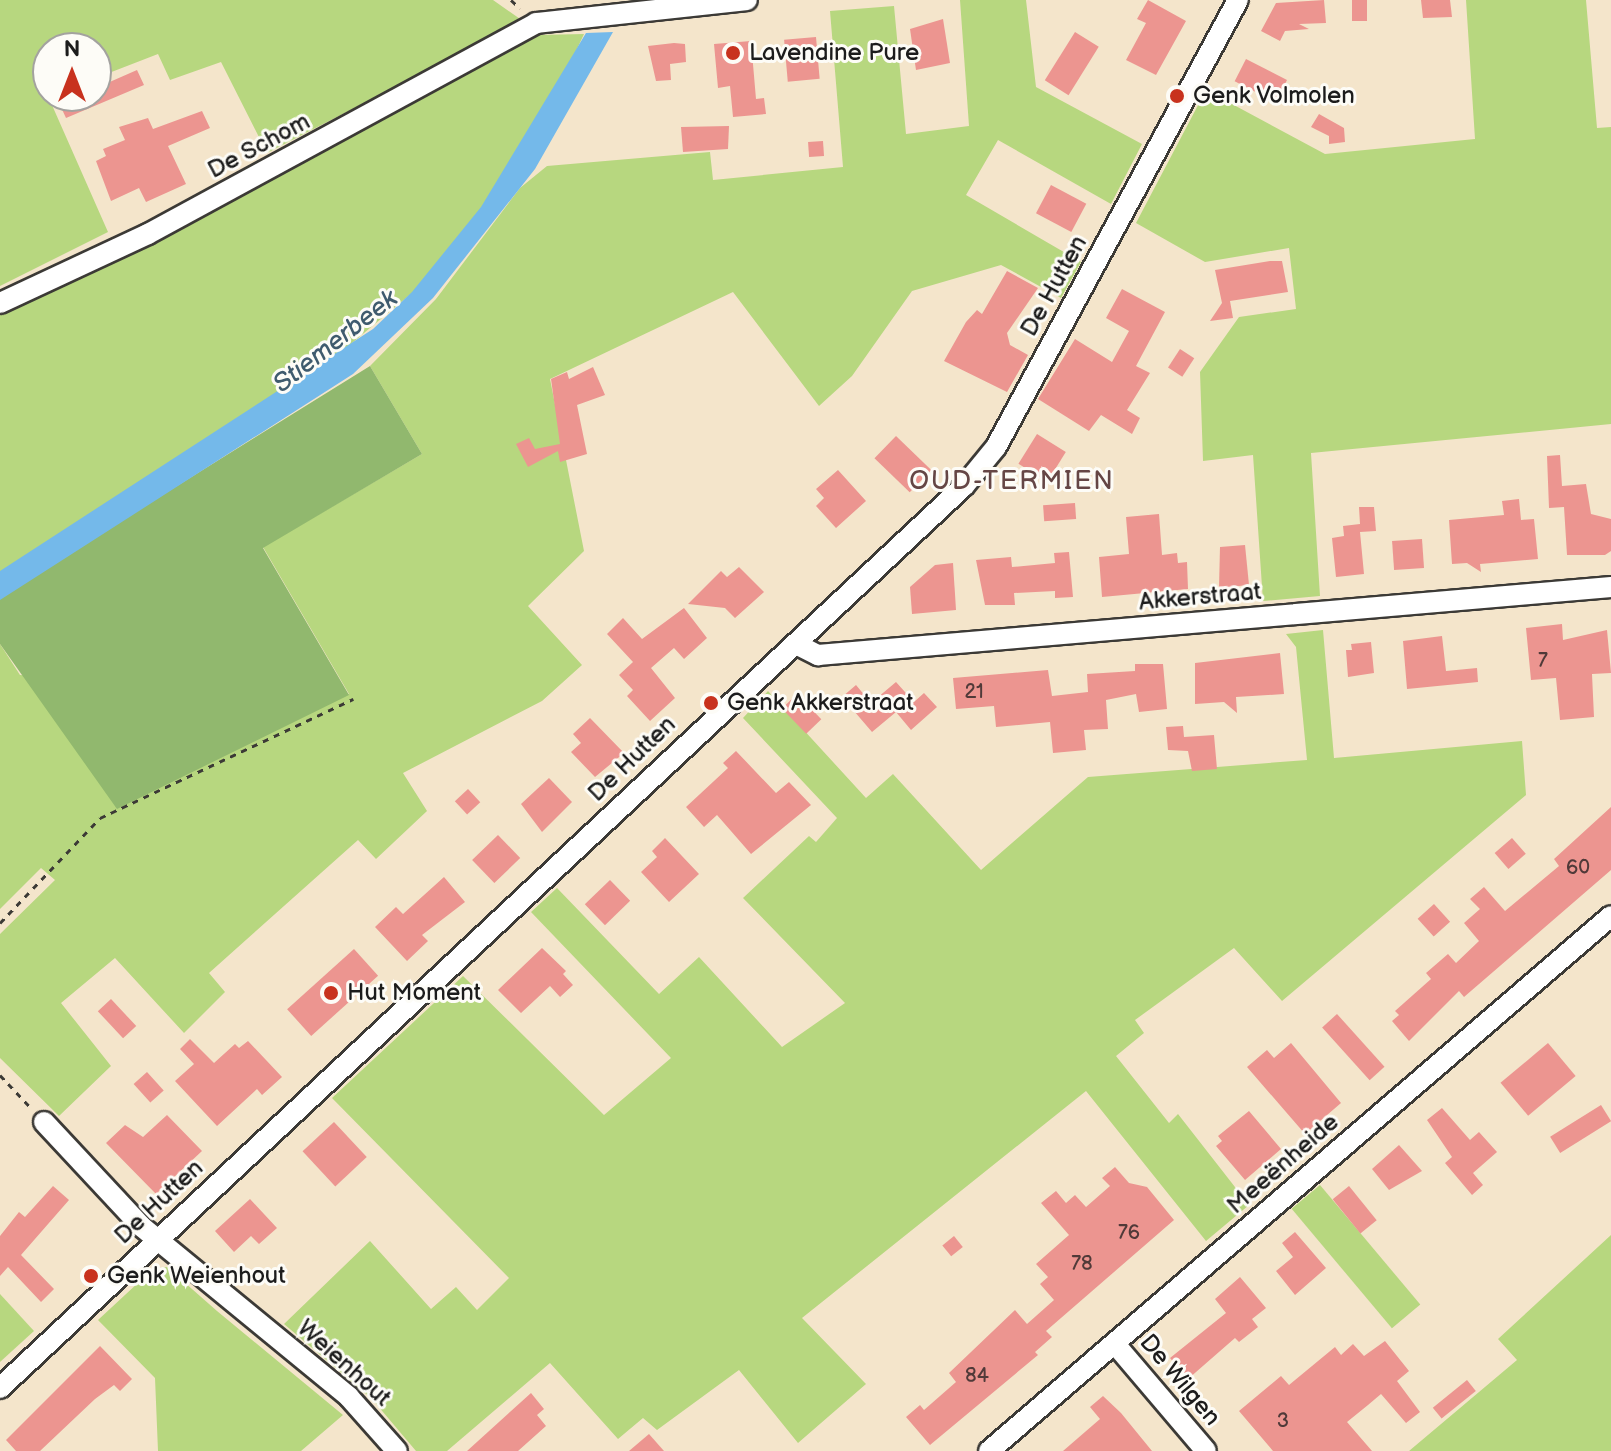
<!DOCTYPE html>
<meta charset="utf-8">
<style>
body{margin:0}
#map{position:relative;width:1611px;height:1451px;overflow:hidden;background:#f4e5cb;font-family:"Balsamiq Sans",sans-serif}
div>[style]{position:absolute}
.green>*{inset:0;background:#b7d77f;transform-origin:0 0}
.forest>*{inset:0;background:#91b86e}
.water>*{inset:0;background:#74b9ea}
.building>*{inset:0;background:#ec9590;transform-origin:0 0}
.path>*{height:3px;margin-top:-1.5px;transform-origin:0;background:repeating-linear-gradient(90deg,#3c3a36 0 6px,transparent 0 12px)}
.roads{filter:drop-shadow(2px 0 #3c3a36) drop-shadow(-2px 0 #3c3a36) drop-shadow(0 2px #3c3a36) drop-shadow(0 -2px #3c3a36)}
.minor>*{height:20px;margin:-10px;padding:0 10px;transform-origin:10px;border-radius:10px;background:#fff}
.dots>*{width:22px;height:22px;translate:-50% -50%;box-sizing:border-box;border:4px solid #fdfcf7;border-radius:50%}
span{translate:-50% -50%;white-space:nowrap;text-align:center;line-height:1.15;-webkit-text-stroke:6px #fdfcf7;paint-order:stroke}
.number-label{font-size:20px;color:#503a39}
.number-label span{-webkit-text-stroke-width:0}
.poi-label{font-size:24px;color:#1c1c1c}
.left{translate:0 -50%;text-align:left}
.street-label{font-size:24px;color:#1c1c1c}
.water-label{font-size:26px;color:#3f5b6e;font-style:italic}
.neighbourhood-label{font-size:26px;color:#654645;letter-spacing:2px}
.north{position:absolute;left:32px;top:32px;width:80px;height:80px;box-sizing:border-box;background:#fdfcf7;border:2px solid #a3a29f;border-radius:50%;rotate:0deg;font-size:22px;font-weight:700;line-height:32px;text-align:center;color:#1c1c1c}
.north::after{content:'';display:block;margin:auto;width:28px;height:36px;background:#c8321e;clip-path:polygon(50% 0,100% 100%,50% 72%,0 100%)}
</style>
<div id="map">
<div class="green">
<i style="clip-path:polygon(0 0,493px 0,523px 21px,267px 153px,221px 62px,170px 80px,158px 54px,96px 78px,96px 48px,48px 48px,48px 96px,108px 232px,0 286px)"></i>
<i style="clip-path:polygon(960px 0,1026px 0,1036px 87px,1142px 144px,1111px 204px,998px 140px,966px 195px,1081px 262px,1061px 298px,1001px 265px,912px 291px,852px 376px,819px 406px,733px 292px,550px 379px,584px 551px,528px 606px,582px 665px,542px 701px,403px 773px,427px 811px,376px 859px,358px 840px,209px 973px,225px 992px,184px 1033px,115px 958px,61px 1003px,111px 1066px,59px 1116px,0 1058px,0 934px,55px 880px,41px 868px,0 909px,0 644px,20px 675px,349px 694px,263px 547px,422px 454px,370px 366px,436px 299px,520px 188px,547px 166px,710px 152px,713px 180px,843px 167px,830px 11px,894px 6px,906px 134px,969px 126px)"></i>
<i style="clip-path:polygon(1466px 0,1586px 0,1597px 128px,1611px 127px,1611px 424px,1311px 453px,1320px 596px,1263px 601px,1253px 455px,1203px 461px,1200px 372px,1239px 317px,1296px 309px,1289px 248px,1205px 262px,1136px 223px,1206px 90px,1325px 154px,1475px 139px)"></i>
<i style="clip-path:polygon(584px 34px,538px 132px,430px 278px,316px 373px,0 573px,0 313px,139px 247px,538px 35px)"></i>
<i style="clip-path:polygon(1323px 630px,1334px 758px,1522px 741px,1526px 795px,1282px 1001px,1234px 948px,1135px 1020px,1144px 1033px,1116px 1056px,1169px 1123px,1178px 1114px,1249px 1205px,1206px 1241px,1086px 1091px,802px 1318px,866px 1384px,798px 1443px,739px 1370px,657px 1430px,643px 1418px,618px 1439px,550px 1363px,447px 1451px,416px 1451px,372px 1399px,284px 1324px,370px 1241px,431px 1309px,456px 1287px,477px 1310px,509px 1278px,332px 1098px,463px 976px,604px 1115px,671px 1058px,531px 912px,557px 888px,659px 994px,699px 957px,782px 1047px,845px 1003px,743px 898px,809px 836px,816px 842px,837px 818px,743px 718px,768px 691px,866px 798px,893px 774px,981px 870px,1088px 777px,1307px 760px,1296px 647px,1286px 634px)"></i>
<i style="left:1320px;top:1185px;width:156px;height:37px;rotate:50deg"></i>
<i style="clip-path:polygon(1611px 1235px,1611px 1451px,1409px 1451px,1517px 1360px,1498px 1339px)"></i>
<i style="clip-path:polygon(167px 1267px,217px 1311px,343px 1415px,301px 1451px,158px 1451px,155px 1378px,98px 1320px,153px 1269px)"></i>
<i style="clip-path:polygon(0 1294px,34px 1331px,0 1362px)"></i>
</div>
<div class="forest">
<i style="clip-path:polygon(370px 366px,422px 454px,263px 548px,349px 695px,117px 809px,0 644px,0 596px)"></i>
</div>
<div class="water">
<i style="clip-path:polygon(613px 32px,535px 169px,433px 298px,353px 374px,0 600px,0 571px,373px 329px,412px 292px,481px 207px,586px 33px)"></i>
</div>
<div class="building">
<i style="clip-path:polygon(1148px 0,1186px 21px,1156px 75px,1126px 60px,1146px 23px,1137px 19px)"></i>
<i style="clip-path:polygon(1324px 0,1326px 23px,1299px 24px,1309px 29px,1285px 31px,1280px 41px,1261px 31px,1276px 3px)"></i>
<i style="left:1352px;top:0;width:15px;height:21px"></i>
<i style="clip-path:polygon(1421px 0,1450px 0,1452px 17px,1423px 18px)"></i>
<i style="clip-path:polygon(943px 19px,950px 63px,916px 70px,910px 29px)"></i>
<i style="left:1075px;top:32px;width:28px;height:57px;rotate:32deg"></i>
<i style="left:816px;top:37px;width:42px;height:32px;rotate:85deg"></i>
<i style="clip-path:polygon(751px 41px,756px 99px,764px 98px,766px 114px,733px 117px,730px 86px,718px 88px,714px 44px)"></i>
<i style="clip-path:polygon(674px 43px,685px 44px,686px 62px,670px 64px,671px 80px,656px 81px,648px 46px)"></i>
<i style="left:1246px;top:59px;width:46px;height:25px;rotate:27deg"></i>
<i style="clip-path:polygon(137px 70px,144px 85px,66px 118px,60px 105px,96px 96px,96px 88px)"></i>
<i style="clip-path:polygon(202px 111px,210px 128px,168px 146px,186px 184px,146px 202px,139px 188px,111px 201px,96px 161px,106px 156px,103px 149px,125px 140px,119px 127px,148px 118px,153px 129px)"></i>
<i style="clip-path:polygon(1319px 114px,1344px 128px,1345px 142px,1329px 144px,1329px 136px,1311px 127px)"></i>
<i style="clip-path:polygon(729px 126px,728px 149px,683px 152px,681px 127px)"></i>
<i style="left:823px;top:141px;width:15px;height:15px;rotate:86deg"></i>
<i style="left:1051px;top:185px;width:40px;height:32px;rotate:28deg"></i>
<i style="clip-path:polygon(1270px 261px,1282px 261px,1288px 292px,1230px 301px,1233px 318px,1210px 321px,1222px 303px,1215px 270px)"></i>
<i style="clip-path:polygon(1007px 271px,1038px 288px,1007px 333px,1010px 345px,1028px 355px,1007px 392px,944px 361px,966px 322px,977px 310px,982px 314px)"></i>
<i style="clip-path:polygon(1122px 289px,1165px 312px,1136px 366px,1150px 373px,1127px 410px,1140px 418px,1132px 434px,1101px 415px,1089px 431px,1038px 399px,1075px 339px,1112px 362px,1129px 331px,1106px 318px)"></i>
<i style="left:1180px;top:349px;width:17px;height:22px;rotate:33deg"></i>
<i style="clip-path:polygon(593px 367px,605px 395px,577px 405px,587px 454px,560px 462px,558px 451px,528px 467px,516px 444px,529px 438px,535px 449px,560px 444px,551px 379px,567px 372px,569px 379px)"></i>
<i style="left:1037px;top:434px;width:34px;height:35px;rotate:32deg"></i>
<i style="left:896px;top:436px;width:49px;height:31px;rotate:44deg"></i>
<i style="clip-path:polygon(1560px 455px,1562px 486px,1586px 484px,1591px 514px,1611px 519px,1611px 551px,1605px 555px,1567px 555px,1564px 507px,1549px 508px,1547px 456px)"></i>
<i style="clip-path:polygon(838px 470px,866px 501px,836px 528px,816px 506px,824px 498px,816px 489px)"></i>
<i style="clip-path:polygon(1519px 499px,1521px 520px,1534px 519px,1538px 559px,1480px 564px,1481px 572px,1467px 563px,1452px 564px,1449px 520px,1504px 515px,1502px 501px)"></i>
<i style="left:1075px;top:503px;width:16px;height:32px;rotate:86deg"></i>
<i style="clip-path:polygon(1359px 507px,1374px 507px,1376px 531px,1360px 532px,1364px 574px,1336px 577px,1332px 538px,1344px 536px,1343px 526px,1360px 524px)"></i>
<i style="clip-path:polygon(1159px 514px,1162px 555px,1177px 553px,1178px 563px,1187px 562px,1188px 589px,1102px 597px,1099px 557px,1129px 554px,1126px 517px)"></i>
<i style="left:1422px;top:539px;width:29px;height:30px;rotate:86deg"></i>
<i style="clip-path:polygon(1245px 545px,1249px 585px,1219px 588px,1220px 547px)"></i>
<i style="clip-path:polygon(1069px 552px,1073px 597px,1055px 598px,1055px 591px,1014px 593px,1015px 605px,985px 605px,976px 560px,1011px 557px,1012px 567px,1055px 563px,1054px 553px)"></i>
<i style="clip-path:polygon(953px 563px,956px 610px,912px 614px,910px 587px,935px 565px)"></i>
<i style="clip-path:polygon(739px 567px,764px 592px,735px 618px,725px 608px,688px 604px,721px 571px,727px 577px)"></i>
<i style="clip-path:polygon(684px 608px,707px 638px,684px 659px,674px 648px,651px 668px,675px 698px,650px 721px,627px 696px,633px 690px,619px 675px,633px 662px,607px 634px,623px 618px,642px 639px)"></i>
<i style="clip-path:polygon(1562px 624px,1563px 640px,1607px 630px,1611px 673px,1592px 674px,1594px 717px,1560px 720px,1556px 678px,1531px 680px,1526px 628px)"></i>
<i style="clip-path:polygon(1442px 636px,1446px 671px,1477px 668px,1478px 682px,1407px 689px,1403px 641px)"></i>
<i style="clip-path:polygon(1371px 642px,1374px 673px,1348px 677px,1346px 650px,1352px 650px,1351px 644px)"></i>
<i style="clip-path:polygon(1280px 653px,1284px 694px,1236px 697px,1237px 713px,1224px 702px,1195px 704px,1195px 663px)"></i>
<i style="clip-path:polygon(1135px 664px,1163px 664px,1167px 709px,1139px 712px,1136px 694px,1106px 700px,1108px 729px,1084px 730px,1086px 750px,1053px 753px,1050px 722px,996px 727px,994px 706px,956px 709px,953px 678px,1048px 670px,1052px 696px,1088px 692px,1087px 674px,1135px 671px)"></i>
<i style="clip-path:polygon(896px 682px,914px 702px,924px 693px,937px 707px,911px 730px,896px 712px,872px 732px,842px 697px,856px 685px,871px 703px)"></i>
<i style="left:797px;top:694px;width:35px;height:21px;rotate:46deg"></i>
<i style="clip-path:polygon(590px 718px,624px 753px,595px 777px,571px 752px,581px 743px,573px 734px)"></i>
<i style="clip-path:polygon(1183px 726px,1184px 737px,1214px 735px,1217px 769px,1192px 771px,1188px 751px,1168px 750px,1166px 727px)"></i>
<i style="clip-path:polygon(736px 751px,776px 793px,789px 782px,811px 805px,751px 854px,717px 815px,704px 827px,686px 807px,728px 768px,723px 763px)"></i>
<i style="clip-path:polygon(549px 778px,572px 802px,542px 832px,521px 804px)"></i>
<i style="left:468px;top:789px;width:18px;height:18px;rotate:47deg"></i>
<i style="clip-path:polygon(1611px 807px,1611px 870px,1464px 997px,1459px 991px,1409px 1041px,1392px 1021px,1399px 1015px,1395px 1011px,1431px 979px,1426px 973px,1448px 954px,1456px 963px,1479px 941px,1464px 923px,1480px 909px,1470px 899px,1484px 887px,1505px 911px,1559px 866px,1554px 859px)"></i>
<i style="left:498px;top:835px;width:32px;height:36px;rotate:46deg"></i>
<i style="clip-path:polygon(665px 838px,699px 874px,669px 902px,641px 872px,657px 857px,652px 851px)"></i>
<i style="left:1512px;top:838px;width:21px;height:23px;rotate:49deg"></i>
<i style="clip-path:polygon(444px 877px,465px 902px,422px 935px,428px 941px,407px 961px,375px 927px,396px 907px,403px 914px)"></i>
<i style="left:610px;top:880px;width:29px;height:35px;rotate:46deg"></i>
<i style="left:1434px;top:904px;width:24px;height:22px;rotate:48deg"></i>
<i style="clip-path:polygon(542px 948px,566px 971px,563px 974px,573px 985px,560px 997px,550px 986px,521px 1013px,498px 990px)"></i>
<i style="left:354px;top:949px;width:36px;height:90px;rotate:48deg"></i>
<i style="left:111px;top:999px;width:37px;height:18px;rotate:47deg"></i>
<i style="left:1337px;top:1014px;width:71px;height:20px;rotate:48deg"></i>
<i style="clip-path:polygon(190px 1039px,214px 1063px,235px 1044px,239px 1048px,248px 1041px,282px 1077px,262px 1095px,257px 1089px,217px 1126px,175px 1081px,194px 1064px,180px 1049px)"></i>
<i style="clip-path:polygon(1291px 1043px,1341px 1103px,1305px 1134px,1247px 1067px,1267px 1050px,1274px 1058px)"></i>
<i style="left:1548px;top:1043px;width:43px;height:62px;rotate:50deg"></i>
<i style="left:147px;top:1072px;width:25px;height:18px;rotate:48deg"></i>
<i style="left:1601px;top:1105px;width:19px;height:60px;rotate:58deg"></i>
<i style="clip-path:polygon(1442px 1108px,1470px 1140px,1479px 1132px,1497px 1152px,1473px 1173px,1483px 1185px,1472px 1195px,1445px 1163px,1452px 1157px,1427px 1120px)"></i>
<i style="clip-path:polygon(1249px 1111px,1281px 1149px,1245px 1180px,1216px 1146px,1222px 1141px,1218px 1136px)"></i>
<i style="clip-path:polygon(167px 1115px,202px 1151px,156px 1194px,106px 1143px,125px 1125px,143px 1137px)"></i>
<i style="left:334px;top:1122px;width:48px;height:43px;rotate:47deg"></i>
<i style="clip-path:polygon(1399px 1145px,1422px 1171px,1389px 1190px,1372px 1169px)"></i>
<i style="clip-path:polygon(1115px 1167px,1129px 1183px,1147px 1187px,1174px 1220px,1046px 1331px,1052px 1337px,1035px 1352px,1038px 1355px,930px 1445px,906px 1417px,920px 1405px,924px 1410px,956px 1382px,949px 1373px,1015px 1310px,1027px 1324px,1054px 1300px,1040px 1284px,1048px 1277px,1036px 1264px,1069px 1235px,1041px 1203px,1056px 1191px,1066px 1203px,1075px 1195px,1086px 1207px,1110px 1186px,1102px 1178px)"></i>
<i style="clip-path:polygon(53px 1186px,69px 1200px,21px 1255px,54px 1289px,41px 1302px,8px 1267px,0 1276px,0 1236px,19px 1212px,25px 1217px)"></i>
<i style="left:1349px;top:1186px;width:44px;height:21px;rotate:51deg"></i>
<i style="clip-path:polygon(250px 1199px,277px 1228px,259px 1244px,251px 1236px,234px 1252px,215px 1231px)"></i>
<i style="clip-path:polygon(1295px 1232px,1326px 1268px,1295px 1295px,1276px 1271px,1293px 1257px,1282px 1243px)"></i>
<i style="left:954px;top:1236px;width:14px;height:15px;rotate:51deg"></i>
<i style="clip-path:polygon(1240px 1277px,1266px 1308px,1252px 1319px,1258px 1327px,1239px 1342px,1235px 1338px,1188px 1379px,1170px 1358px,1226px 1313px,1215px 1299px)"></i>
<i style="clip-path:polygon(1385px 1341px,1409px 1371px,1397px 1381px,1420px 1412px,1406px 1423px,1381px 1394px,1368px 1405px,1347px 1422px,1372px 1451px,1273px 1451px,1239px 1411px,1281px 1376px,1289px 1385px,1335px 1347px,1341px 1355px,1353px 1344px,1364px 1356px)"></i>
<i style="clip-path:polygon(100px 1346px,132px 1379px,120px 1391px,114px 1385px,95px 1399px,40px 1451px,16px 1451px,6px 1440px)"></i>
<i style="left:1467px;top:1380px;width:14px;height:44px;rotate:51deg"></i>
<i style="clip-path:polygon(531px 1393px,544px 1409px,537px 1415px,546px 1426px,518px 1451px,467px 1451px)"></i>
<i style="clip-path:polygon(1103px 1396px,1121px 1413px,1152px 1451px,1063px 1451px,1100px 1419px,1090px 1407px)"></i>
<i style="clip-path:polygon(649px 1434px,664px 1451px,629px 1451px)"></i>
</div>
<div class="path">
<i style="left:511px;top:0;width:12px;rotate:42deg"></i>
<i style="left:0;top:923px;width:145px;rotate:-46.4deg"></i>
<i style="left:100px;top:818px;width:280px;rotate:-25.2deg"></i>
<i style="left:0;top:1075px;width:44px;rotate:46.8deg"></i>
</div>
<div class="roads">
<div class="minor">
<i style="left:0;top:303px;width:163px;rotate:-25deg"></i>
<i style="left:148px;top:234px;width:442px;rotate:-28.5deg"></i>
<i style="left:536px;top:23px;width:212px;rotate:-6.2deg"></i>
<i style="left:796px;top:644px;width:25px;rotate:27deg"></i>
<i style="left:818px;top:655px;width:796px;rotate:-4.9deg"></i>
<i style="left:44px;top:1122px;width:142px;rotate:47deg"></i>
<i style="left:141px;top:1226px;width:269px;rotate:39.4deg"></i>
<i style="left:349px;top:1397px;width:72px;rotate:48.4deg"></i>
<i style="left:1115px;top:1344px;width:140px;rotate:49.6deg"></i>
<i style="left:0;top:1388px;width:1320px;rotate:-43.1deg"></i>
<i style="left:964px;top:486px;width:50px;rotate:-50.6deg"></i>
<i style="left:996px;top:447px;width:508px;rotate:-61.57deg"></i>
<i style="left:989px;top:1451px;width:820px;rotate:-40.7deg"></i>
</div>
</div>
<div class="dots">
<i style="left:733px;top:53px;background:#c8321e"></i>
<i style="left:1177px;top:96px;background:#c8321e"></i>
<i style="left:711px;top:703px;background:#c8321e"></i>
<i style="left:331px;top:993px;background:#c8321e"></i>
<i style="left:91px;top:1276px;background:#c8321e"></i>
</div>
<div class="number-label">
<span style="left:1543px;top:661px">7</span>
<span style="left:974px;top:692px">21</span>
<span style="left:1578px;top:868px">60</span>
<span style="left:1129px;top:1233px">76</span>
<span style="left:1082px;top:1264px">78</span>
<span style="left:977px;top:1376px">84</span>
<span style="left:1283px;top:1421px">3</span>
</div>
<div class="poi-label">
<span class="left" style="left:749px;top:53px">Lavendine Pure</span>
<span class="left" style="left:1193px;top:96px">Genk Volmolen</span>
<span class="left" style="left:727px;top:703px">Genk Akkerstraat</span>
<span class="left" style="left:347px;top:993px">Hut Moment</span>
<span class="left" style="left:107px;top:1276px">Genk Weienhout</span>
</div>
<div class="street-label">
<span style="left:259px;top:146px;rotate:-28deg">De Schom</span>
<span style="left:1054px;top:286px;rotate:-61deg">De Hutten</span>
<span style="left:1200px;top:597px;rotate:-5deg">Akkerstraat</span>
<span style="left:632px;top:759px;rotate:-44deg">De Hutten</span>
<span style="left:1283px;top:1164px;rotate:-41deg">Meeënheide</span>
<span style="left:159px;top:1202px;rotate:-43deg">De Hutten</span>
<span style="left:344px;top:1363px;rotate:42deg">Weienhout</span>
<span style="left:1180px;top:1380px;rotate:50deg">De Wilgen</span>
</div>
<div class="water-label">
<span style="left:336px;top:342px;rotate:-38deg">Stiemerbeek</span>
</div>
<div class="neighbourhood-label">
<span style="left:1012px;top:482px">OUD-TERMIEN</span>
</div>
<div class="north">N</div>
</div>
